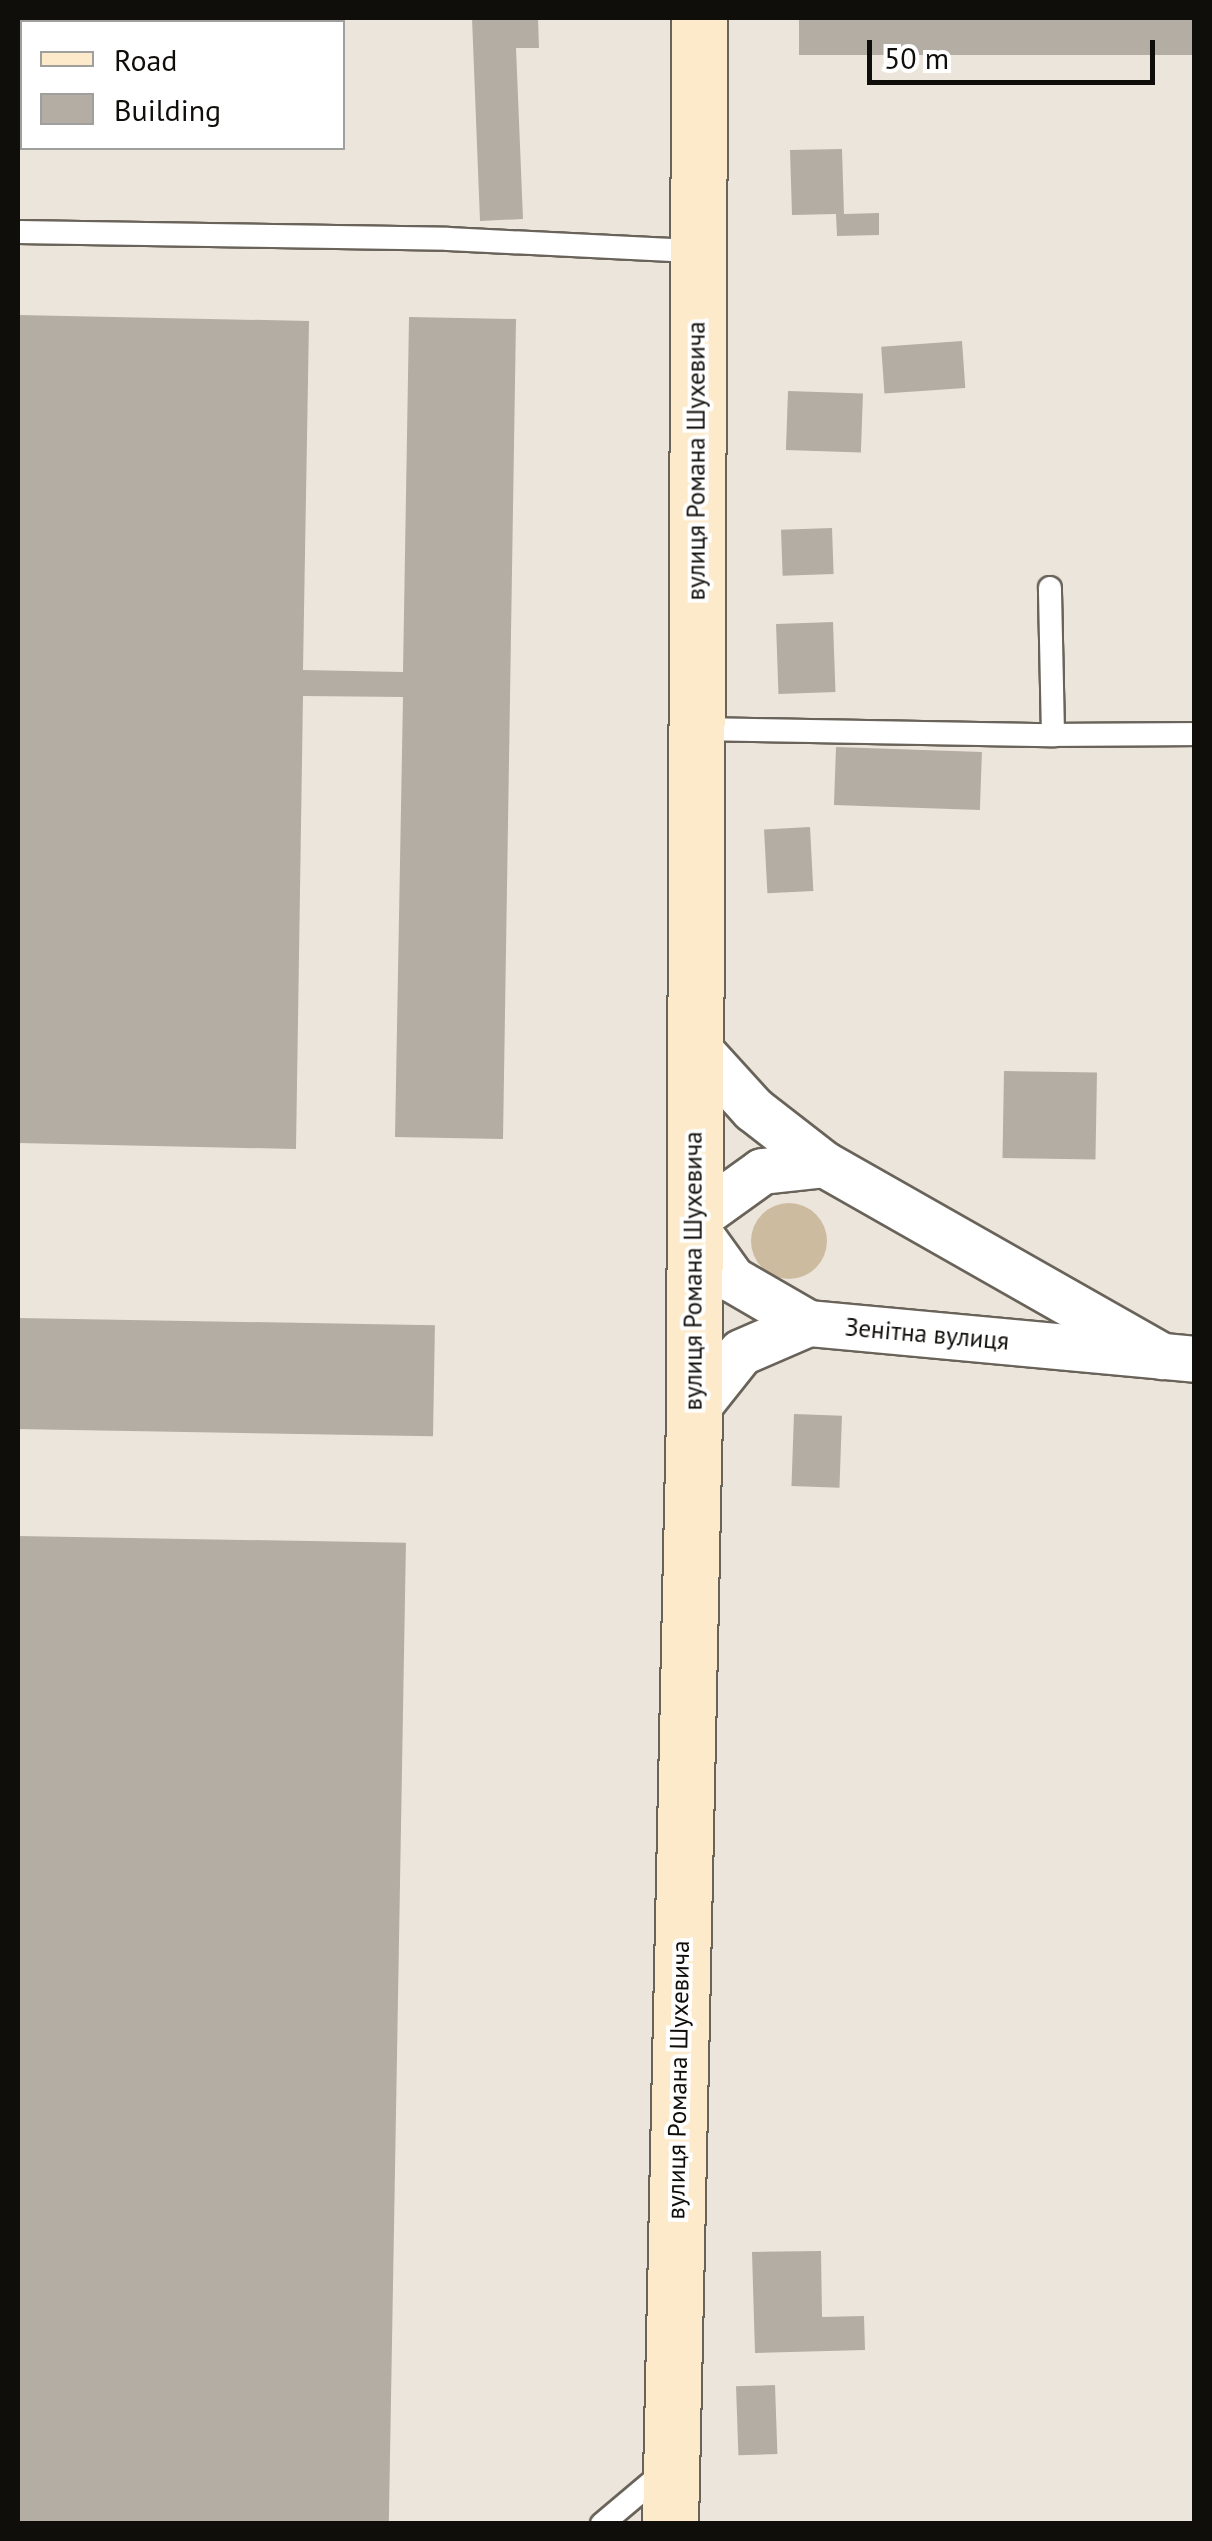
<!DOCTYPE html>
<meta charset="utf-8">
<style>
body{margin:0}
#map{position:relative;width:1212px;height:2541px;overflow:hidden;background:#ece5db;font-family:"PT Sans",sans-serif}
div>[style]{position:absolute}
.green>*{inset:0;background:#cdbb9f}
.round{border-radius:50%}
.building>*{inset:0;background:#b4ada4;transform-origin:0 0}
.roads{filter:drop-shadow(2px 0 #69635a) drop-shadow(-2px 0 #69635a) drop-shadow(0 2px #69635a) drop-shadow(0 -2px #69635a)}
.service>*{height:22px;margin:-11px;padding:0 11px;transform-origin:11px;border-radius:11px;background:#fff}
.minor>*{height:45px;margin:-22.5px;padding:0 22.5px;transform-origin:22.5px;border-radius:22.5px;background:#fff}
.secondary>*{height:55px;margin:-27.5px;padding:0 27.5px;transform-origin:27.5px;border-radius:27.5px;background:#fceaca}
span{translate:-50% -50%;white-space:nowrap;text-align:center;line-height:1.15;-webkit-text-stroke:8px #fff;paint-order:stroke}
.street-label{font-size:25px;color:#100e0a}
.frame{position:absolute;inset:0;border:20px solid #100e0a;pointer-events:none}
.legend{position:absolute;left:20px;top:20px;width:325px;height:130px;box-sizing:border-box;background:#fff;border:2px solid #9f9f9d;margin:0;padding:12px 18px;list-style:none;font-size:30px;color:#100e0a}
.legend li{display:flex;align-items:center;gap:20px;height:50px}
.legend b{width:50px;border:2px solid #9f9f9d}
.scale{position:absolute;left:867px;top:40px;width:288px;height:45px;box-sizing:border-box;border:5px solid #100e0a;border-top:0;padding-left:12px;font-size:30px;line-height:35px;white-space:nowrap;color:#100e0a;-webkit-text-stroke:8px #fff;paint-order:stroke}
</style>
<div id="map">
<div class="green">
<i class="round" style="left:751px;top:1203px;width:76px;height:76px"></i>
</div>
<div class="building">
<i style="clip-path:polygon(18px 18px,318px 18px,318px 22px,22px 22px,22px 104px,18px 104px)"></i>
<i style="clip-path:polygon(472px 18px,538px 18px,539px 48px,516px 48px,523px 219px,480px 221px)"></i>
<i style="left:799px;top:18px;width:395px;height:37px"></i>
<i style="clip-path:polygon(842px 149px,844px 214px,879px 213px,879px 235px,837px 236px,836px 214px,792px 215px,790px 150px)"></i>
<i style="clip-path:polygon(18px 315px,309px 321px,303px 670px,403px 672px,409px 317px,516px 319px,503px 1139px,395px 1137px,403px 697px,303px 696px,296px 1149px,18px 1143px)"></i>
<i style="left:962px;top:341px;width:47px;height:81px;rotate:86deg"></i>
<i style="left:788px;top:391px;width:75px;height:59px;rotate:2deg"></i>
<i style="left:832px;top:528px;width:46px;height:51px;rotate:88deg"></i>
<i style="left:833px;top:622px;width:70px;height:57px;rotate:88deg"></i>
<i style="left:836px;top:747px;width:146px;height:58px;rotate:2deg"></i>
<i style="left:810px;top:827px;width:64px;height:46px;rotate:87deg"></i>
<i style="left:1004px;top:1071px;width:93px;height:87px;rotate:1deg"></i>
<i style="left:18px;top:1318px;width:417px;height:111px;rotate:1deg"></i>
<i style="left:794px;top:1414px;width:48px;height:72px;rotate:2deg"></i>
<i style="left:18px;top:1536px;width:388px;height:988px;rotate:1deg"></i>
<i style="clip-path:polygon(821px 2251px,822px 2317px,864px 2316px,865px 2350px,755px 2353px,752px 2252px)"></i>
<i style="left:775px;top:2385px;width:69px;height:39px;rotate:88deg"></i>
</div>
<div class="roads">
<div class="service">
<i style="left:18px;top:232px;width:430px;rotate:0.9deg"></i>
<i style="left:448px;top:239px;width:249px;rotate:2.8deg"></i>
<i style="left:694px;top:729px;width:359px;rotate:1deg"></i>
<i style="left:1053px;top:735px;width:147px;rotate:-91.2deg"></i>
<i style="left:1053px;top:735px;width:141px;rotate:-0.4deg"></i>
<i style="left:602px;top:2524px;width:82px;rotate:-40.1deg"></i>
</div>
<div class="minor">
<i style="left:694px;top:1044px;width:88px;rotate:47.8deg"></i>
<i style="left:753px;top:1109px;width:90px;rotate:37.8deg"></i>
<i style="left:824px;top:1164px;width:389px;rotate:29.6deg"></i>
<i style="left:808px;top:1323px;width:88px;rotate:-149.9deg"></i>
<i style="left:732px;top:1279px;width:70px;rotate:-125.7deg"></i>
<i style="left:691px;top:1222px;width:87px;rotate:-35.7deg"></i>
<i style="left:762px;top:1171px;width:62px;rotate:-6.4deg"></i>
<i style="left:694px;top:1411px;width:75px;rotate:-51.5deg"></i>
<i style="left:741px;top:1352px;width:73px;rotate:-23.4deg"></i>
<i style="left:808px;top:1323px;width:388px;rotate:5.3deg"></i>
</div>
<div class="secondary">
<i style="left:670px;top:2524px;width:1113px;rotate:-88.76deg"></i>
<i style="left:694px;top:1411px;width:1393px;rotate:-89.79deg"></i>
</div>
</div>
<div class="street-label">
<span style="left:696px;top:461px;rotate:-90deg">вулиця Романа Шухевича</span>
<span style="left:693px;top:1271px;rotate:-90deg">вулиця Романа Шухевича</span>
<span style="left:927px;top:1334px;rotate:5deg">Зенітна вулиця</span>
<span style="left:678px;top:2080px;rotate:-89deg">вулиця Романа Шухевича</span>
</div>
<div class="frame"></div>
<ul class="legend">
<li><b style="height:12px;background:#fceaca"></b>Road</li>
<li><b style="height:28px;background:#b4ada4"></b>Building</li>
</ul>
<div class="scale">50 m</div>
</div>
